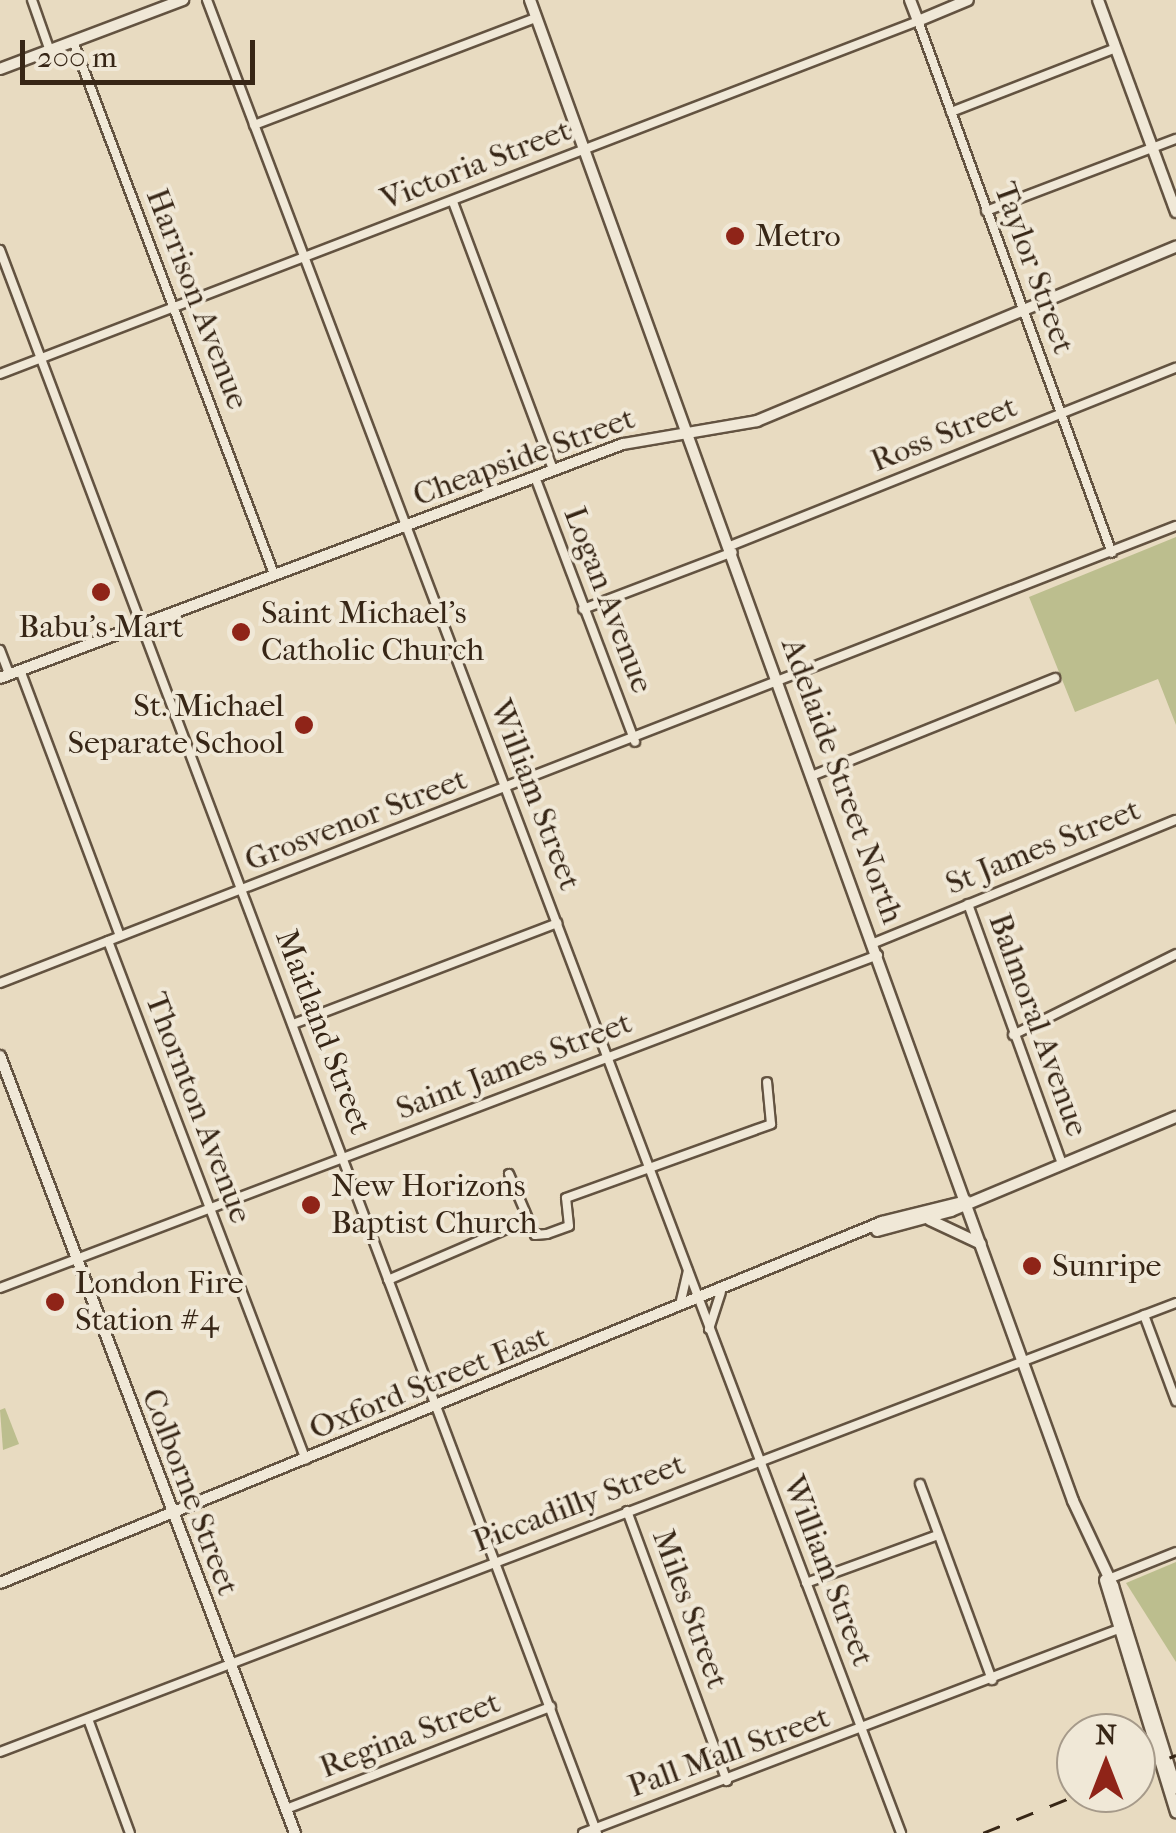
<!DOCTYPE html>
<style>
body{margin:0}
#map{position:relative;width:1176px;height:1833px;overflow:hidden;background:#e8dbc1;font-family:"IM FELL French Canon",serif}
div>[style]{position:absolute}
.green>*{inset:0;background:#bcbe8e}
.roads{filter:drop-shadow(2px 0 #635341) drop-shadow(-2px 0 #635341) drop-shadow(0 2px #635341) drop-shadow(0 -2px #635341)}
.street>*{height:8px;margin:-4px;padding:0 4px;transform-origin:4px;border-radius:4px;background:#f0e8d7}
.secondary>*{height:10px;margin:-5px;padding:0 5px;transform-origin:5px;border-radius:5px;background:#f0e8d7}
.rail>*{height:2.5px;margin-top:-1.25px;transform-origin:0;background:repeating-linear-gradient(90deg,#372616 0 18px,transparent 0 36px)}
.dots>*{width:28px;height:28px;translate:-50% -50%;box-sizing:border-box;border:5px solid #f0e8d7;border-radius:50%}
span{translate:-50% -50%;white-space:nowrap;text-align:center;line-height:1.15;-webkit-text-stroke:8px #f0e8d7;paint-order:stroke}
.street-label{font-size:32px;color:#372616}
.poi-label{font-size:32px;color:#372616}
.left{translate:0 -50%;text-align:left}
.right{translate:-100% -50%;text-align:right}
.north{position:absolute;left:1056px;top:1713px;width:100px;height:100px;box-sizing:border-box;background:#f0e8d7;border:2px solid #a69a8a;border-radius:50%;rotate:0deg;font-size:28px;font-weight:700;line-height:40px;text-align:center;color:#372616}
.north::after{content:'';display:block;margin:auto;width:35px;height:45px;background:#8f2418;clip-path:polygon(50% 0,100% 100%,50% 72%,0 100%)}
.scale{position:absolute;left:20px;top:40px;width:235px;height:45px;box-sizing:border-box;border:5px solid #372616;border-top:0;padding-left:12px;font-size:30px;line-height:35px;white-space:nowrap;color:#372616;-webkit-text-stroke:8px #f0e8d7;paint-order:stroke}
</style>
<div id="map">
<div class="green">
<i style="clip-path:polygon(1176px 537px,1176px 725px,1158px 679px,1075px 712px,1029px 597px)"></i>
<i style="clip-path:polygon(5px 1408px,19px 1444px,3px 1450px,0 1410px)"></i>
<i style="clip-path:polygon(1176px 1562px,1176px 1662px,1126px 1583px)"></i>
</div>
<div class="roads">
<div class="street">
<i style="left:32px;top:0;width:54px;rotate:70.6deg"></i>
<i style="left:207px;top:0;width:1960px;rotate:69.26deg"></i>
<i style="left:73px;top:41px;width:570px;rotate:69.34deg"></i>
<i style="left:951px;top:112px;width:177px;rotate:-21.2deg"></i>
<i style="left:254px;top:125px;width:302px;rotate:-20.8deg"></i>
<i style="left:453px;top:202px;width:285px;rotate:69.5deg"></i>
<i style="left:986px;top:211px;width:203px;rotate:-20.8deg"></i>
<i style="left:0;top:250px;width:1692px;rotate:69.34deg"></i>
<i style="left:0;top:374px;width:984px;rotate:-21.03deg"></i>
<i style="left:918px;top:21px;width:566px;rotate:69.97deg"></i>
<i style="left:535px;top:477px;width:283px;rotate:69.3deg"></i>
<i style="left:730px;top:546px;width:480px;rotate:-21.8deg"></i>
<i style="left:583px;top:609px;width:160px;rotate:-20.8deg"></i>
<i style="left:0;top:650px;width:26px;rotate:69deg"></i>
<i style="left:20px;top:670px;width:284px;rotate:69.4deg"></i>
<i style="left:814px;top:775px;width:260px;rotate:-21.9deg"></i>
<i style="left:968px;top:904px;width:276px;rotate:70.1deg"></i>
<i style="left:108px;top:941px;width:555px;rotate:69.12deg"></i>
<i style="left:874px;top:943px;width:326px;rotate:-22.2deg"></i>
<i style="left:0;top:983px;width:1262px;rotate:-21.24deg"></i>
<i style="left:293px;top:1024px;width:283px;rotate:-20.9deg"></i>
<i style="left:1013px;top:1035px;width:182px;rotate:-26.4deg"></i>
<i style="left:509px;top:1174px;width:66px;rotate:66.9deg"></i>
<i style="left:535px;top:1235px;width:12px;rotate:-5deg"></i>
<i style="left:547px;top:1234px;width:23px;rotate:-20deg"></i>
<i style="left:569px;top:1226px;width:28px;rotate:-96deg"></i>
<i style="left:566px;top:1198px;width:218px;rotate:-19.8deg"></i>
<i style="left:771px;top:1124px;width:42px;rotate:-95.4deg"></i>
<i style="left:388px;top:1280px;width:151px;rotate:-23.3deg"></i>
<i style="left:0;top:1288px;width:939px;rotate:-20.77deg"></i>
<i style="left:680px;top:1305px;width:35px;rotate:-77deg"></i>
<i style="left:1144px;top:1315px;width:92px;rotate:69.6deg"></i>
<i style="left:709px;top:1329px;width:38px;rotate:-72deg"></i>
<i style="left:920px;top:1484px;width:209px;rotate:69.8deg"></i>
<i style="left:627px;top:1511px;width:288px;rotate:69.7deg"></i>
<i style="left:1106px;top:1580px;width:75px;rotate:-21.8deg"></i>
<i style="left:806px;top:1583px;width:140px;rotate:-20deg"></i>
<i style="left:88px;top:1719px;width:121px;rotate:69.8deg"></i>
<i style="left:0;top:1752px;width:1259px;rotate:-20.9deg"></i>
<i style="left:286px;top:1809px;width:284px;rotate:-21.1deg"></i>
<i style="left:583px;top:1833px;width:570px;rotate:-20.85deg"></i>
</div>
<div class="secondary">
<i style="left:530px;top:0;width:1596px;rotate:70.11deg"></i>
<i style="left:1073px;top:1501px;width:94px;rotate:64.8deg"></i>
<i style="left:1113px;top:1586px;width:212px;rotate:72.7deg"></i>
<i style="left:910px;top:0;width:22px;rotate:69deg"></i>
<i style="left:918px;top:21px;width:54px;rotate:-22.8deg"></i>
<i style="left:1098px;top:0;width:226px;rotate:69.8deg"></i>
<i style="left:0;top:69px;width:196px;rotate:-20.7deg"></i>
<i style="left:0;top:678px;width:665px;rotate:-20.59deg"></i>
<i style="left:623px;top:444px;width:136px;rotate:-9.7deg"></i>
<i style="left:757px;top:421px;width:454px;rotate:-22.6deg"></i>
<i style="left:0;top:1056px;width:831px;rotate:69.21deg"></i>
<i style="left:930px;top:1220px;width:56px;rotate:25.2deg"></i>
<i style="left:877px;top:1231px;width:77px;rotate:-15.1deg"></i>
<i style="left:951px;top:1211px;width:244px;rotate:-22.7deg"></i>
<i style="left:1105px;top:1580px;width:243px;rotate:73deg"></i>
<i style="left:0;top:1583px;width:953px;rotate:-22.26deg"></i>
<i style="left:882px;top:1222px;width:87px;rotate:-14deg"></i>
</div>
</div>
<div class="rail">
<i style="left:1136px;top:1771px;width:43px;rotate:-21.8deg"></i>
<i style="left:983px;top:1833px;width:107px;rotate:-22deg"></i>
</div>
<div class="dots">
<i style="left:735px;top:236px;background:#8f2418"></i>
<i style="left:101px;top:592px;background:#8f2418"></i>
<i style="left:241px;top:632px;background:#8f2418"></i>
<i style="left:304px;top:725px;background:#8f2418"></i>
<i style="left:311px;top:1205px;background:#8f2418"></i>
<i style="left:1032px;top:1266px;background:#8f2418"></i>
<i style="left:55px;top:1302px;background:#8f2418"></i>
</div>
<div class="street-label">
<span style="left:476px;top:165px;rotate:-21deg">Victoria Street</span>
<span style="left:1034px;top:268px;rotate:70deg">Taylor Street</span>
<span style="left:197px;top:299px;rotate:69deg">Harrison Avenue</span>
<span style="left:944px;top:434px;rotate:-22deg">Ross Street</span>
<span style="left:524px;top:457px;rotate:-20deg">Cheapside Street</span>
<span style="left:608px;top:600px;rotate:69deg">Logan Avenue</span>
<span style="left:842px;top:781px;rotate:70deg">Adelaide Street North</span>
<span style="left:535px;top:795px;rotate:69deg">William Street</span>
<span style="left:356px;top:820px;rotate:-21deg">Grosvenor Street</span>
<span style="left:1043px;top:847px;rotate:-22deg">St James Street</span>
<span style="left:1038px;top:1025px;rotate:70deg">Balmoral Avenue</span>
<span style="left:323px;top:1032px;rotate:69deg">Maitland Street</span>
<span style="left:514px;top:1066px;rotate:-21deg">Saint James Street</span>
<span style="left:198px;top:1108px;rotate:69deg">Thornton Avenue</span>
<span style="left:429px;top:1383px;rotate:-22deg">Oxford Street East</span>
<span style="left:190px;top:1492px;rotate:69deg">Colborne Street</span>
<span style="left:579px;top:1503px;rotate:-21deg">Piccadilly Street</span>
<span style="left:828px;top:1571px;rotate:69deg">William Street</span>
<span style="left:690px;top:1609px;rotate:70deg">Miles Street</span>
<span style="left:410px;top:1735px;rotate:-21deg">Regina Street</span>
<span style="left:729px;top:1752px;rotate:-20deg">Pall Mall Street</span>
</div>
<div class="poi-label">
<span class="left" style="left:755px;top:236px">Metro</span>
<span class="left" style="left:261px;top:632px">Saint Michael's<br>Catholic Church</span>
<span style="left:101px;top:627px">Babu's Mart</span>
<span class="right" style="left:284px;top:725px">St. Michael<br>Separate School</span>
<span class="left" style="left:331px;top:1205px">New Horizons<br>Baptist Church</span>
<span class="left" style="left:1052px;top:1266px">Sunripe</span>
<span class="left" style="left:75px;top:1302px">London Fire<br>Station #4</span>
</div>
<div class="north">N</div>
<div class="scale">200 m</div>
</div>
